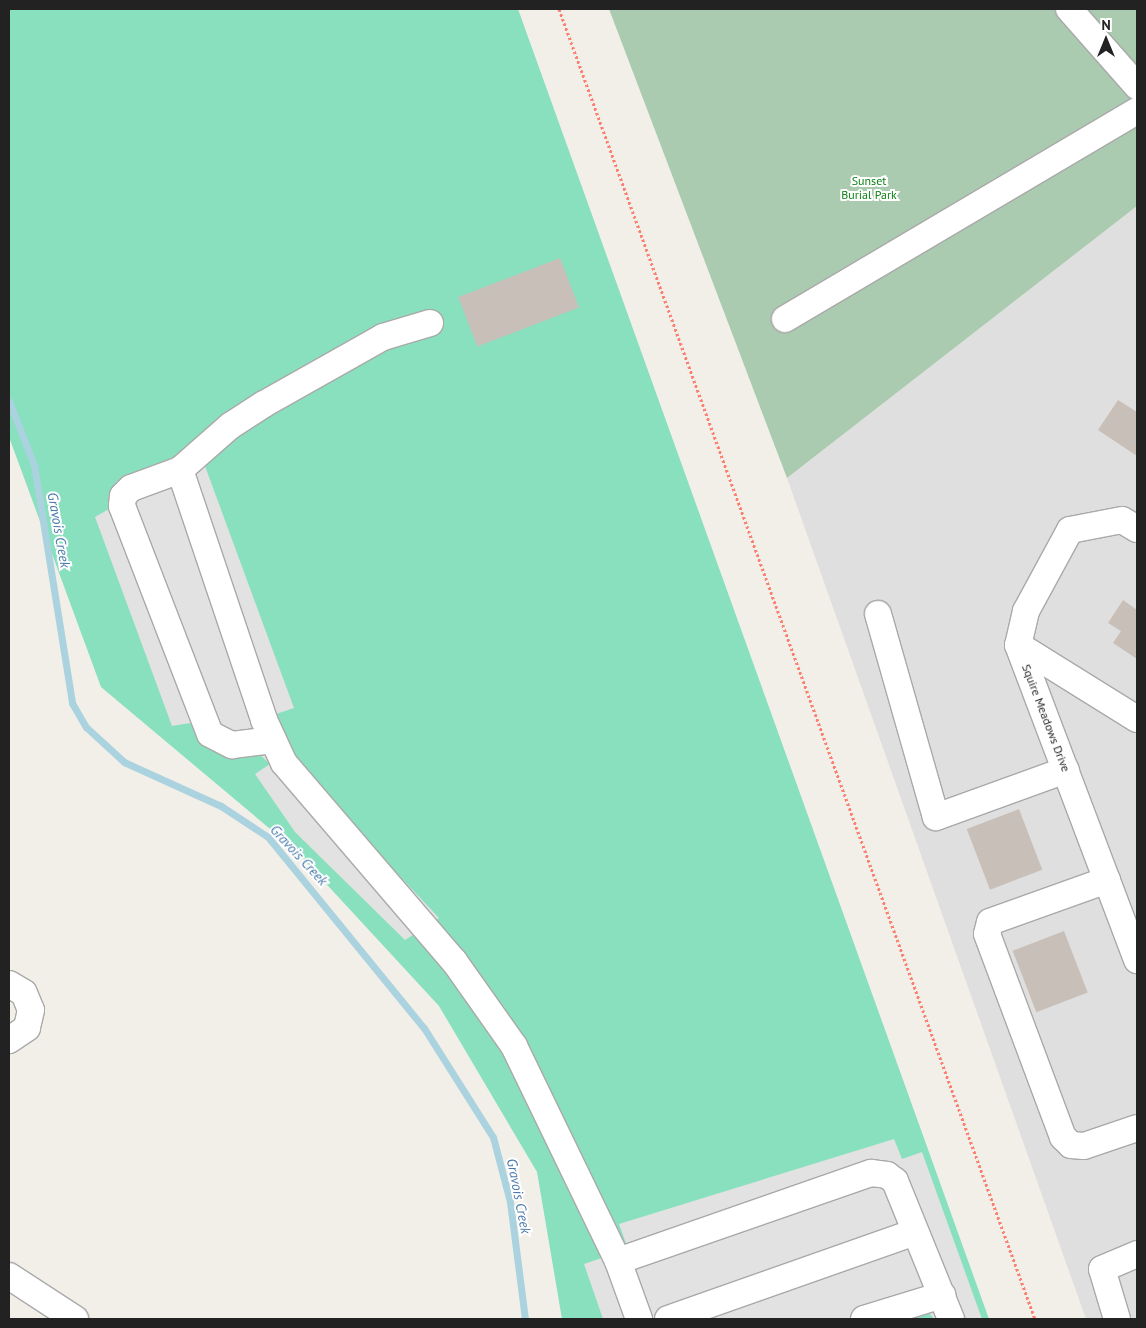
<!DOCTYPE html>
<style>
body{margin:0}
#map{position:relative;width:1146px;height:1328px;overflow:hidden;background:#f2efe9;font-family:"PT Sans",sans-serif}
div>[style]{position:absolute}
.residential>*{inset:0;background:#e0dfdf}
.cemetery>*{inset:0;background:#aacbaf}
.pitch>*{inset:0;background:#88e0be}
.parking>*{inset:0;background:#e2e2e2}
.stream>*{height:7px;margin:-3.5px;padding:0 3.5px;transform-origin:3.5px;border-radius:3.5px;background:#aad3df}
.building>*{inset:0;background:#c7bfb8;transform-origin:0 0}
.path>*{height:3px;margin-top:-1.5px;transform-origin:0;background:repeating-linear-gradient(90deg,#fa8072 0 2.5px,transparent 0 5px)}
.roads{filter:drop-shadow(1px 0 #a9a9a9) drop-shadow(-1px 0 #a9a9a9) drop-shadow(0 1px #a9a9a9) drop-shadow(0 -1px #a9a9a9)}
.minor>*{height:26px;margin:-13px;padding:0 13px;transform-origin:13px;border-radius:13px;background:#fff}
span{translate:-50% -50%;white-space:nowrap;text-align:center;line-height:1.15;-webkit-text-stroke:4px #fff;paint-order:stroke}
.park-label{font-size:12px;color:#0c8416}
.street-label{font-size:12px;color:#222}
.water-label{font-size:14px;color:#4a7aab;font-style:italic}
.frame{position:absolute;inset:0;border:10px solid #222;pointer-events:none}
.north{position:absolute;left:1081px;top:15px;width:50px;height:50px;-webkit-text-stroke:4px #fff;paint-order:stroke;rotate:0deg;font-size:14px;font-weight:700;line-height:20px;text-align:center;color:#222}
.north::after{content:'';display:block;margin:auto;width:18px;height:22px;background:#222;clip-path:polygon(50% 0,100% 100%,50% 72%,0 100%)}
</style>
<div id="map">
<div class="residential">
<i style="clip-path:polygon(1137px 206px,1137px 1319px,1086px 1319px,787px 478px)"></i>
</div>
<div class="cemetery">
<i style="clip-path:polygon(609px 9px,1137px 9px,1137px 206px,787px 478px)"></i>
</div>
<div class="pitch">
<i style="clip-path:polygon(9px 9px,518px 9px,989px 1319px,562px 1319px,537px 1172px,439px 1006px,294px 849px,101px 687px,9px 437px)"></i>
</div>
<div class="parking">
<i style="clip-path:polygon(198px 447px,294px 708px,276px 714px,295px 757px,332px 804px,439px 918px,405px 940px,295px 832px,255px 774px,270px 764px,259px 754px,223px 754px,207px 748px,190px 723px,172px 726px,95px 517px,109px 509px,108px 498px,117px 481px)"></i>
<i style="clip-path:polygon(894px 1139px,902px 1159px,922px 1152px,982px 1319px,934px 1319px,923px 1305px,872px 1319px,603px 1319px,584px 1264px,628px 1249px,619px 1224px)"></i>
</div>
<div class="stream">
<i style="left:9px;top:401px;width:69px;rotate:68.7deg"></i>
<i style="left:34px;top:465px;width:241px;rotate:80.9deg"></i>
<i style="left:72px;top:703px;width:28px;rotate:60deg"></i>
<i style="left:86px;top:727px;width:52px;rotate:42.6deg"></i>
<i style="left:124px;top:762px;width:107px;rotate:24.4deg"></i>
<i style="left:221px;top:806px;width:56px;rotate:33.4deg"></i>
<i style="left:268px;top:837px;width:247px;rotate:50.8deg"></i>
<i style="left:424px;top:1028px;width:129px;rotate:57.7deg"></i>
<i style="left:493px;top:1137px;width:67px;rotate:75.3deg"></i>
<i style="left:510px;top:1202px;width:118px;rotate:82.7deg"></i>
</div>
<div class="building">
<i style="left:560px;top:258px;width:53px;height:109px;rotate:69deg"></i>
<i style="clip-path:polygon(1118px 400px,1137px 412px,1137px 456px,1098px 430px)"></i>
<i style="clip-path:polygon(1123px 600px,1137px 610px,1137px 659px,1113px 643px,1121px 631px,1108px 623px)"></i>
<i style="left:1019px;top:809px;width:65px;height:56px;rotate:69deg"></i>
<i style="left:1064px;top:931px;width:66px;height:55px;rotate:69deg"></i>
</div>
<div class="path">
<i style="left:559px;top:9px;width:1394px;rotate:70.03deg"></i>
</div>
<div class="roads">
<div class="minor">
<i style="left:1069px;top:9px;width:103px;rotate:48.6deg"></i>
<i style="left:785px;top:319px;width:409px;rotate:-30.6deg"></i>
<i style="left:430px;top:323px;width:49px;rotate:163.4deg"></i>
<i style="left:383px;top:337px;width:137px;rotate:150.6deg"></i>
<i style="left:264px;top:404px;width:40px;rotate:147.1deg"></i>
<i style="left:230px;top:426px;width:67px;rotate:138.7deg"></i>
<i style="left:180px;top:470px;width:264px;rotate:71.4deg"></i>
<i style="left:264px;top:720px;width:47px;rotate:65.1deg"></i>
<i style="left:284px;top:763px;width:261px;rotate:49.4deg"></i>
<i style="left:454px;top:961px;width:104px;rotate:54.8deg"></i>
<i style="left:514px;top:1046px;width:239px;rotate:64.2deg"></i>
<i style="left:618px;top:1261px;width:268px;rotate:-19.2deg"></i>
<i style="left:871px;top:1173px;width:16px;rotate:7deg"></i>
<i style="left:887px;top:1175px;width:10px;rotate:37deg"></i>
<i style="left:895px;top:1181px;width:149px;rotate:67.9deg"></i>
<i style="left:180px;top:470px;width:52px;rotate:159.8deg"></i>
<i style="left:131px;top:488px;width:11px;rotate:135deg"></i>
<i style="left:123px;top:496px;width:10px;rotate:96deg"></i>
<i style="left:122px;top:506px;width:244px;rotate:68.9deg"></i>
<i style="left:210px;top:734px;width:25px;rotate:27deg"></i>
<i style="left:232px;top:745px;width:41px;rotate:-7deg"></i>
<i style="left:1137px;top:529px;width:17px;rotate:-149deg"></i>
<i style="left:1122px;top:520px;width:53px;rotate:169.1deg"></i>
<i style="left:1070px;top:530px;width:92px;rotate:118.5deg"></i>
<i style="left:1026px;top:611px;width:35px;rotate:103deg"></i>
<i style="left:1018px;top:645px;width:337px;rotate:69.3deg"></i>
<i style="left:878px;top:614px;width:211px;rotate:74.1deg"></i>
<i style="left:936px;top:817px;width:138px;rotate:-19.9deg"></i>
<i style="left:1018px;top:645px;width:140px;rotate:31.9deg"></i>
<i style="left:1107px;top:880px;width:124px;rotate:160.3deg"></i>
<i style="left:990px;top:922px;width:12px;rotate:104deg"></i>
<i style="left:987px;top:934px;width:217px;rotate:69.5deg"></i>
<i style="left:1063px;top:1137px;width:11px;rotate:45deg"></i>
<i style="left:1071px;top:1145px;width:13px;rotate:4deg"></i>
<i style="left:1084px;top:1146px;width:56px;rotate:-18.8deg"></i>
<i style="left:9px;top:984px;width:17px;rotate:31deg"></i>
<i style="left:24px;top:993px;width:18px;rotate:68deg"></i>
<i style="left:31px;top:1010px;width:18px;rotate:103deg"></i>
<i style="left:27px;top:1028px;width:22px;rotate:146deg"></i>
<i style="left:618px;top:1261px;width:62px;rotate:70.1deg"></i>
<i style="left:9px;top:1276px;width:79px;rotate:33.1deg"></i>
<i style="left:668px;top:1319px;width:262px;rotate:-19.4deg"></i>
<i style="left:864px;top:1319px;width:82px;rotate:-17.1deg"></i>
<i style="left:1117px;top:1319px;width:52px;rotate:-106.7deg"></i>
<i style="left:1102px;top:1269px;width:38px;rotate:-23deg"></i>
</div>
</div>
<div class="park-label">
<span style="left:869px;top:188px">Sunset<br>Burial Park</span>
</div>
<div class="street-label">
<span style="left:1046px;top:718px;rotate:69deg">Squire Meadows Drive</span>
</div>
<div class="water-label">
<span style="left:59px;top:530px;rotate:80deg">Gravois Creek</span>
<span style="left:299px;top:855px;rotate:47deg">Gravois Creek</span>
<span style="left:519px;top:1196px;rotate:79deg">Gravois Creek</span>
</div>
<div class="frame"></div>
<div class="north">N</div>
</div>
